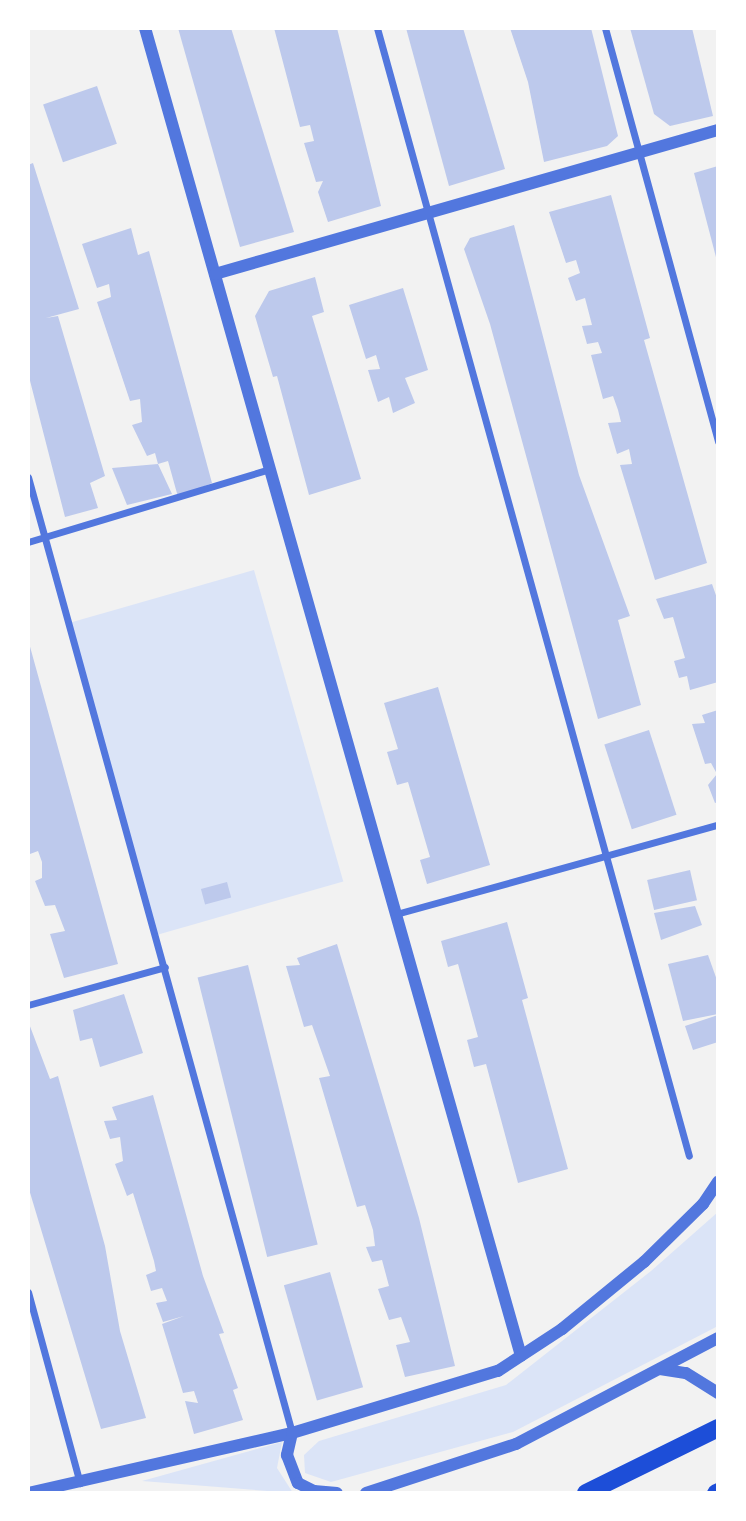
<!DOCTYPE html>
<style>
body{margin:0}
#map{position:relative;width:746px;height:1521px;overflow:hidden;background:#f2f2f2;font-family:"Space Grotesk",sans-serif}
div>[style]{position:absolute}
.green>*{inset:0;background:#dbe4f7;transform-origin:0 0}
.building>*{inset:0;background:#bdc9ec;transform-origin:0 0}
.minor>*{height:7px;margin:-3.5px;padding:0 3.5px;transform-origin:3.5px;border-radius:3.5px;background:#5277de}
.tertiary>*{height:12px;margin:-6px;padding:0 6px;transform-origin:6px;border-radius:6px;background:#5277de}
.primary>*{height:18px;margin:-9px;padding:0 9px;transform-origin:9px;border-radius:9px;background:#1d4ed8}
.trunk>*{height:19px;margin:-9.5px;padding:0 9.5px;transform-origin:9.5px;border-radius:9.5px;background:#1d4ed8}
span{translate:-50% -50%;white-space:nowrap;text-align:center;line-height:1.15;-webkit-text-stroke:5px #fff;paint-order:stroke}
.frame{position:absolute;inset:0;border:30px solid #fff;pointer-events:none}
</style>
<div id="map">
<div class="green">
<i style="left:254px;top:570px;width:324px;height:196px;rotate:74deg"></i>
<i style="clip-path:polygon(718px 1212px,718px 1326px,513px 1432px,331px 1482px,305px 1473px,304px 1455px,319px 1441px,506px 1385px,651px 1271px)"></i>
<i style="clip-path:polygon(282px 1442px,277px 1468px,293px 1493px,142px 1481px)"></i>
</div>
<div class="building">
<i style="clip-path:polygon(178px 28px,231px 28px,294px 232px,240px 247px)"></i>
<i style="clip-path:polygon(274px 28px,337px 28px,381px 206px,328px 222px,318px 192px,323px 181px,316px 182px,304px 143px,314px 141px,310px 125px,300px 127px)"></i>
<i style="clip-path:polygon(406px 28px,463px 28px,505px 169px,449px 186px)"></i>
<i style="clip-path:polygon(510px 28px,591px 28px,618px 136px,607px 146px,544px 162px,528px 82px)"></i>
<i style="clip-path:polygon(630px 28px,692px 28px,713px 116px,670px 126px,654px 114px)"></i>
<i style="left:97px;top:86px;width:61px;height:57px;rotate:71deg"></i>
<i style="clip-path:polygon(33px 163px,79px 309px,46px 318px,58px 316px,105px 476px,90px 483px,98px 508px,65px 517px,28px 373px,28px 165px)"></i>
<i style="clip-path:polygon(718px 166px,718px 260px,717px 261px,694px 173px)"></i>
<i style="clip-path:polygon(611px 195px,650px 338px,644px 340px,707px 563px,655px 580px,620px 465px,632px 464px,629px 449px,617px 454px,608px 423px,621px 422px,618px 410px,613px 396px,603px 399px,591px 355px,602px 353px,598px 342px,587px 344px,582px 326px,592px 325px,585px 298px,576px 301px,568px 278px,580px 273px,576px 260px,566px 263px,549px 212px)"></i>
<i style="clip-path:polygon(514px 225px,579px 475px,630px 616px,618px 620px,641px 705px,598px 719px,490px 324px,464px 249px,470px 238px)"></i>
<i style="clip-path:polygon(131px 228px,138px 255px,149px 251px,212px 483px,178px 497px,168px 461px,158px 464px,155px 453px,147px 456px,132px 425px,142px 422px,140px 399px,130px 401px,97px 302px,111px 297px,109px 284px,97px 288px,82px 244px)"></i>
<i style="clip-path:polygon(315px 277px,324px 312px,312px 316px,361px 479px,309px 495px,277px 376px,273px 377px,255px 316px,269px 291px)"></i>
<i style="clip-path:polygon(403px 288px,428px 370px,405px 378px,415px 403px,393px 413px,389px 397px,378px 402px,368px 370px,380px 369px,376px 355px,366px 359px,349px 305px)"></i>
<i style="clip-path:polygon(158px 464px,172px 494px,127px 505px,112px 468px)"></i>
<i style="clip-path:polygon(712px 584px,718px 601px,718px 682px,690px 690px,687px 676px,679px 678px,674px 661px,685px 658px,673px 617px,664px 619px,656px 599px)"></i>
<i style="clip-path:polygon(29px 643px,118px 964px,64px 978px,50px 934px,65px 931px,55px 905px,45px 906px,35px 881px,42px 878px,42px 862px,38px 851px,30px 854px,28px 844px)"></i>
<i style="clip-path:polygon(438px 687px,490px 865px,427px 884px,420px 860px,430px 857px,408px 782px,397px 785px,387px 752px,398px 749px,384px 703px)"></i>
<i style="clip-path:polygon(718px 710px,718px 802px,715px 803px,708px 785px,717px 774px,711px 763px,705px 764px,692px 724px,705px 723px,702px 715px)"></i>
<i style="left:649px;top:730px;width:89px;height:47px;rotate:72deg"></i>
<i style="left:690px;top:870px;width:31px;height:44px;rotate:77deg"></i>
<i style="left:227px;top:882px;width:16px;height:27px;rotate:75deg"></i>
<i style="clip-path:polygon(695px 906px,702px 925px,661px 940px,654px 913px)"></i>
<i style="clip-path:polygon(507px 922px,528px 998px,522px 1000px,568px 1169px,518px 1183px,486px 1064px,474px 1067px,467px 1040px,478px 1037px,458px 964px,448px 967px,441px 941px)"></i>
<i style="clip-path:polygon(337px 944px,419px 1218px,455px 1366px,405px 1377px,396px 1345px,410px 1342px,401px 1317px,389px 1320px,378px 1289px,389px 1286px,382px 1260px,372px 1262px,366px 1247px,375px 1246px,373px 1230px,365px 1205px,357px 1207px,319px 1078px,330px 1076px,312px 1025px,304px 1027px,286px 966px,300px 965px,297px 958px)"></i>
<i style="clip-path:polygon(708px 955px,718px 983px,718px 1014px,683px 1021px,668px 964px)"></i>
<i style="left:248px;top:965px;width:288px;height:52px;rotate:76deg"></i>
<i style="clip-path:polygon(124px 994px,143px 1053px,100px 1067px,92px 1038px,80px 1041px,73px 1010px)"></i>
<i style="clip-path:polygon(718px 1015px,718px 1042px,693px 1050px,685px 1026px)"></i>
<i style="clip-path:polygon(28px 1021px,50px 1079px,58px 1076px,105px 1246px,120px 1331px,146px 1418px,101px 1429px,28px 1186px)"></i>
<i style="clip-path:polygon(153px 1095px,203px 1276px,224px 1333px,219px 1334px,238px 1388px,233px 1390px,243px 1420px,194px 1434px,185px 1401px,198px 1403px,194px 1391px,183px 1393px,162px 1324px,184px 1316px,163px 1322px,156px 1303px,167px 1301px,162px 1288px,151px 1291px,146px 1275px,156px 1271px,154px 1261px,133px 1193px,127px 1196px,115px 1164px,123px 1161px,120px 1137px,110px 1139px,104px 1121px,117px 1120px,112px 1107px)"></i>
<i style="left:330px;top:1272px;width:120px;height:48px;rotate:74deg"></i>
</div>
<div class="minor">
<i style="left:377px;top:28px;width:1170px;rotate:74.54deg"></i>
<i style="left:605px;top:28px;width:429px;rotate:74.7deg"></i>
<i style="left:28px;top:477px;width:992px;rotate:74.56deg"></i>
<i style="left:28px;top:542px;width:253px;rotate:-16.8deg"></i>
<i style="left:396px;top:914px;width:334px;rotate:-15.5deg"></i>
<i style="left:28px;top:1005px;width:142px;rotate:-15.5deg"></i>
<i style="left:28px;top:1292px;width:198px;rotate:74.8deg"></i>
</div>
<div class="tertiary">
<i style="left:145px;top:28px;width:1380px;rotate:74.19deg"></i>
<i style="left:215px;top:274px;width:523px;rotate:-15.98deg"></i>
<i style="left:660px;top:1369px;width:26px;rotate:9deg"></i>
<i style="left:686px;top:1373px;width:38px;rotate:32deg"></i>
<i style="left:292px;top:1433px;width:23px;rotate:103deg"></i>
<i style="left:287px;top:1455px;width:30px;rotate:69deg"></i>
<i style="left:298px;top:1483px;width:18px;rotate:27deg"></i>
<i style="left:314px;top:1491px;width:23px;rotate:5deg"></i>
<i style="left:28px;top:1493px;width:271px;rotate:-12.8deg"></i>
<i style="left:292px;top:1433px;width:215px;rotate:-16.8deg"></i>
<i style="left:498px;top:1371px;width:77px;rotate:-33.3deg"></i>
<i style="left:562px;top:1329px;width:106px;rotate:-39.3deg"></i>
<i style="left:644px;top:1262px;width:83px;rotate:-44.5deg"></i>
<i style="left:703px;top:1204px;width:27px;rotate:-56deg"></i>
<i style="left:366px;top:1493px;width:158px;rotate:-18.1deg"></i>
<i style="left:516px;top:1444px;width:228px;rotate:-27.7deg"></i>
</div>
<div class="primary">
<i style="left:586px;top:1493px;width:147px;rotate:-26.2deg"></i>
</div>
<div class="trunk">
<i style="left:716px;top:1493px;width:2px;rotate:-27deg"></i>
</div>
<div class="frame"></div>
</div>
